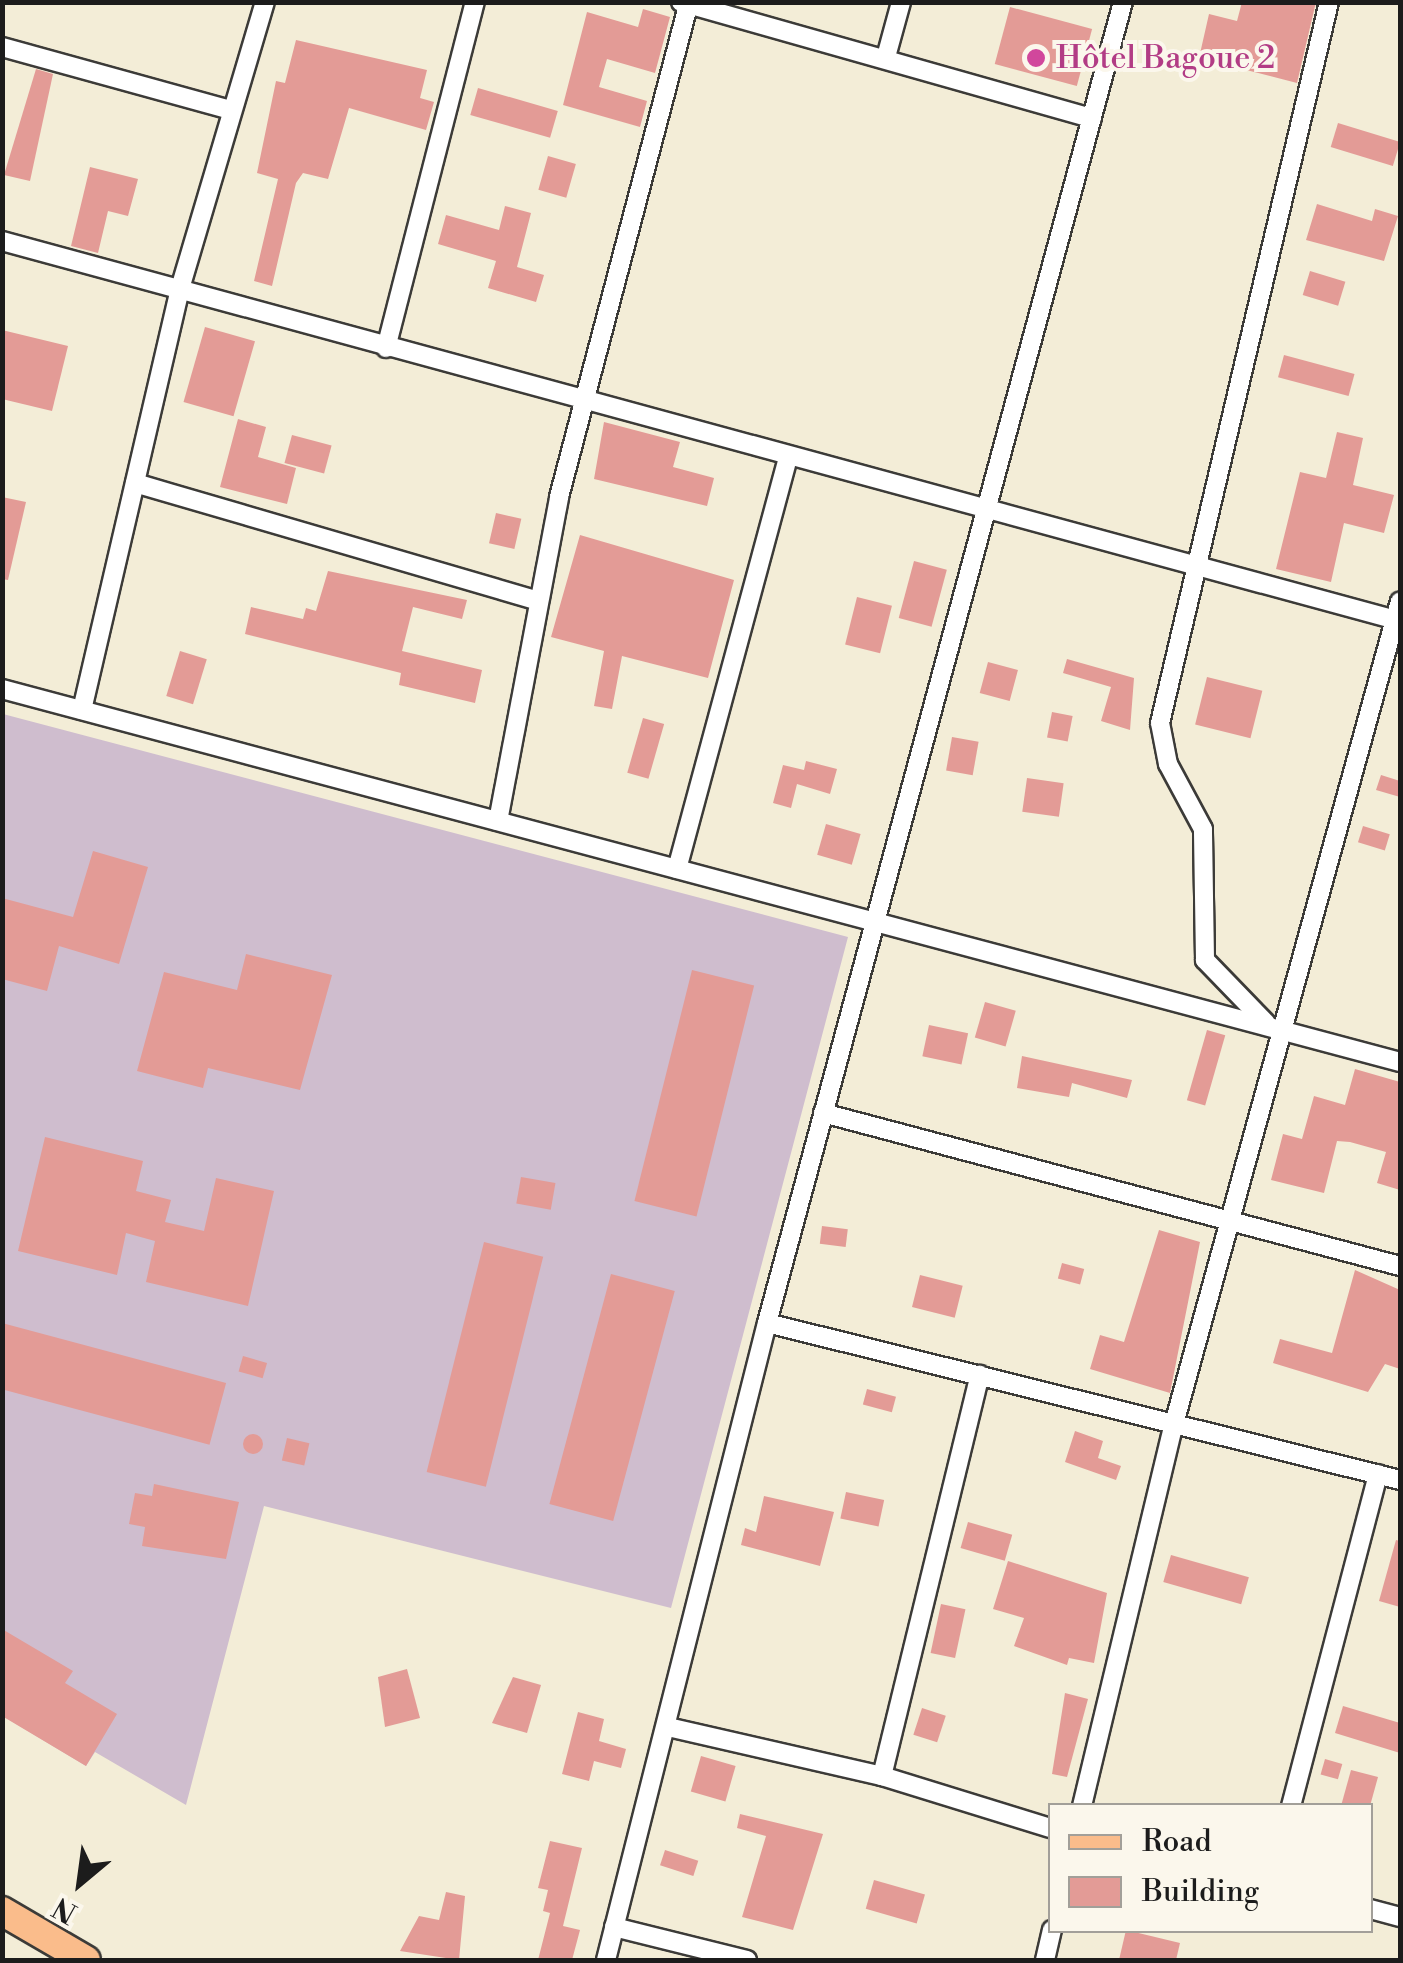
<!DOCTYPE html>
<meta charset="utf-8">
<style>
body{margin:0}
#map{position:relative;width:1403px;height:1963px;overflow:hidden;background:#f3edd7;font-family:"Libre Bodoni",serif}
div>[style]{position:absolute}
.industrial>*{inset:0;background:#cfbdce}
.building>*{inset:0;background:#e39b96;transform-origin:0 0}
.round{border-radius:50%}
.roads{filter:drop-shadow(2px 0 #3c3b38) drop-shadow(-2px 0 #3c3b38) drop-shadow(0 2px #3c3b38) drop-shadow(0 -2px #3c3b38)}
.minor>*{height:18px;margin:-9px;padding:0 9px;transform-origin:9px;border-radius:9px;background:#fff}
.primary>*{height:28px;margin:-14px;padding:0 14px;transform-origin:14px;border-radius:14px;background:#fabc8b}
.dots>*{width:28px;height:28px;translate:-50% -50%;box-sizing:border-box;border:5px solid #fbf7ec;border-radius:50%}
span{translate:-50% -50%;white-space:nowrap;text-align:center;line-height:1.15;-webkit-text-stroke:8px #fbf7ec;paint-order:stroke}
.hotel-label{font-size:32px;color:#b23c85}
.left{translate:0 -50%;text-align:left}
.frame{position:absolute;inset:0;border:5px solid #1c1c1c;pointer-events:none}
.legend{position:absolute;left:1048px;top:1803px;width:325px;height:130px;box-sizing:border-box;background:#fbf7ec;border:2px solid #a29f99;margin:0;padding:12px 18px;list-style:none;font-size:30px;color:#1c1c1c}
.legend li{display:flex;align-items:center;gap:20px;height:50px}
.legend b{width:50px;border:2px solid #a29f99}
.north{position:absolute;left:30px;top:1833px;width:100px;height:100px;-webkit-text-stroke:8px #fbf7ec;paint-order:stroke;rotate:209deg;font-size:28px;font-weight:700;line-height:40px;text-align:center;color:#1c1c1c}
.north::after{content:'';display:block;margin:auto;width:35px;height:45px;background:#1c1c1c;clip-path:polygon(50% 0,100% 100%,50% 72%,0 100%)}
</style>
<div id="map">
<div class="industrial">
<i style="clip-path:polygon(3px 714px,848px 937px,671px 1608px,264px 1506px,186px 1805px,95px 1752px,86px 1766px,3px 1716px)"></i>
</div>
<div class="building">
<i style="clip-path:polygon(1242px 2px,1316px 2px,1297px 83px,1199px 58px,1209px 14px,1237px 21px)"></i>
<i style="left:1010px;top:7px;width:85px;height:59px;rotate:15deg"></i>
<i style="clip-path:polygon(643px 9px,670px 17px,655px 73px,607px 59px,599px 87px,647px 101px,640px 127px,563px 105px,587px 12px,638px 27px)"></i>
<i style="clip-path:polygon(296px 40px,427px 70px,420px 98px,434px 102px,426px 130px,349px 108px,328px 179px,303px 173px,296px 183px,272px 286px,254px 281px,278px 179px,257px 173px,276px 81px,285px 83px)"></i>
<i style="clip-path:polygon(36px 69px,53px 74px,30px 181px,4px 175px)"></i>
<i style="left:478px;top:88px;width:83px;height:28px;rotate:16deg"></i>
<i style="left:1338px;top:123px;width:65px;height:25px;rotate:17deg"></i>
<i style="left:548px;top:156px;width:29px;height:35px;rotate:16deg"></i>
<i style="clip-path:polygon(90px 167px,138px 179px,128px 216px,108px 211px,98px 253px,71px 246px)"></i>
<i style="clip-path:polygon(1317px 204px,1372px 221px,1375px 209px,1398px 216px,1384px 261px,1306px 240px)"></i>
<i style="clip-path:polygon(505px 206px,531px 213px,517px 267px,544px 275px,536px 302px,488px 288px,496px 261px,438px 244px,446px 215px,499px 230px)"></i>
<i style="left:1310px;top:271px;width:37px;height:25px;rotate:17deg"></i>
<i style="left:205px;top:327px;width:52px;height:78px;rotate:16deg"></i>
<i style="clip-path:polygon(2px 330px,68px 346px,52px 411px,2px 399px)"></i>
<i style="left:1284px;top:355px;width:73px;height:23px;rotate:15deg"></i>
<i style="clip-path:polygon(238px 419px,266px 427px,258px 457px,296px 468px,287px 504px,220px 487px)"></i>
<i style="clip-path:polygon(604px 422px,680px 442px,673px 467px,714px 478px,707px 506px,594px 479px)"></i>
<i style="clip-path:polygon(1337px 432px,1363px 438px,1353px 485px,1394px 495px,1384px 533px,1344px 523px,1331px 582px,1276px 569px,1300px 472px,1326px 478px)"></i>
<i style="left:292px;top:435px;width:41px;height:29px;rotate:15deg"></i>
<i style="clip-path:polygon(2px 497px,26px 502px,8px 580px,2px 579px)"></i>
<i style="left:496px;top:513px;width:26px;height:31px;rotate:13deg"></i>
<i style="clip-path:polygon(580px 535px,734px 580px,708px 678px,622px 656px,612px 709px,594px 706px,604px 651px,551px 637px)"></i>
<i style="left:914px;top:561px;width:34px;height:59px;rotate:15deg"></i>
<i style="clip-path:polygon(328px 571px,467px 600px,462px 619px,413px 607px,402px 651px,482px 670px,475px 703px,399px 685px,401px 673px,245px 634px,251px 607px,303px 619px,306px 608px,316px 611px)"></i>
<i style="left:857px;top:597px;width:36px;height:49px;rotate:14deg"></i>
<i style="left:180px;top:651px;width:28px;height:47px;rotate:17deg"></i>
<i style="clip-path:polygon(1067px 659px,1134px 678px,1130px 730px,1101px 721px,1111px 687px,1063px 673px)"></i>
<i style="left:988px;top:662px;width:31px;height:32px;rotate:15deg"></i>
<i style="left:1207px;top:677px;width:57px;height:49px;rotate:14deg"></i>
<i style="left:1052px;top:712px;width:21px;height:26px;rotate:11deg"></i>
<i style="left:643px;top:718px;width:22px;height:57px;rotate:16deg"></i>
<i style="left:952px;top:737px;width:27px;height:34px;rotate:10deg"></i>
<i style="clip-path:polygon(806px 761px,837px 769px,830px 794px,797px 784px,791px 808px,773px 803px,783px 765px,804px 770px)"></i>
<i style="clip-path:polygon(1381px 775px,1400px 781px,1400px 797px,1376px 790px)"></i>
<i style="left:1027px;top:778px;width:37px;height:34px;rotate:8deg"></i>
<i style="left:826px;top:824px;width:36px;height:32px;rotate:16deg"></i>
<i style="left:1363px;top:826px;width:28px;height:17px;rotate:17deg"></i>
<i style="clip-path:polygon(93px 851px,148px 867px,119px 964px,59px 946px,47px 991px,2px 979px,2px 898px,73px 917px)"></i>
<i style="clip-path:polygon(246px 954px,332px 975px,300px 1090px,208px 1068px,203px 1088px,137px 1071px,164px 972px,237px 990px)"></i>
<i style="left:692px;top:970px;width:64px;height:238px;rotate:14deg"></i>
<i style="left:985px;top:1002px;width:32px;height:37px;rotate:16deg"></i>
<i style="left:929px;top:1025px;width:40px;height:32px;rotate:12deg"></i>
<i style="left:1207px;top:1030px;width:19px;height:73px;rotate:16deg"></i>
<i style="clip-path:polygon(1022px 1056px,1132px 1080px,1127px 1098px,1072px 1083px,1069px 1097px,1017px 1088px)"></i>
<i style="clip-path:polygon(1355px 1069px,1400px 1082px,1400px 1190px,1377px 1183px,1386px 1152px,1350px 1142px,1337px 1141px,1324px 1193px,1271px 1180px,1283px 1134px,1302px 1139px,1314px 1096px,1345px 1105px)"></i>
<i style="clip-path:polygon(45px 1137px,143px 1161px,136px 1191px,171px 1200px,165px 1222px,204px 1231px,216px 1178px,274px 1191px,248px 1306px,146px 1282px,155px 1241px,126px 1233px,117px 1275px,18px 1251px)"></i>
<i style="left:521px;top:1177px;width:35px;height:27px;rotate:10deg"></i>
<i style="left:822px;top:1226px;width:26px;height:18px;rotate:7deg"></i>
<i style="clip-path:polygon(1159px 1230px,1200px 1242px,1170px 1393px,1090px 1369px,1100px 1335px,1124px 1342px)"></i>
<i style="left:484px;top:1242px;width:61px;height:237px;rotate:14deg"></i>
<i style="left:1062px;top:1263px;width:23px;height:16px;rotate:15deg"></i>
<i style="clip-path:polygon(1355px 1270px,1400px 1290px,1400px 1369px,1385px 1364px,1368px 1392px,1273px 1363px,1280px 1339px,1332px 1353px)"></i>
<i style="left:611px;top:1274px;width:66px;height:238px;rotate:15deg"></i>
<i style="left:920px;top:1275px;width:44px;height:33px;rotate:14deg"></i>
<i style="left:2px;top:1323px;width:232px;height:64px;rotate:15deg"></i>
<i style="left:243px;top:1356px;width:25px;height:16px;rotate:16deg"></i>
<i style="left:867px;top:1389px;width:30px;height:16px;rotate:15deg"></i>
<i style="clip-path:polygon(1075px 1431px,1103px 1441px,1098px 1458px,1121px 1466px,1116px 1480px,1065px 1462px)"></i>
<i class="round" style="left:243px;top:1434px;width:20px;height:20px"></i>
<i style="left:287px;top:1438px;width:23px;height:23px;rotate:13deg"></i>
<i style="clip-path:polygon(154px 1484px,239px 1502px,226px 1559px,142px 1546px,145px 1527px,129px 1524px,135px 1493px,152px 1496px)"></i>
<i style="left:846px;top:1492px;width:39px;height:27px;rotate:12deg"></i>
<i style="clip-path:polygon(764px 1496px,834px 1512px,820px 1566px,741px 1545px,745px 1528px,756px 1532px)"></i>
<i style="left:968px;top:1522px;width:46px;height:27px;rotate:16deg"></i>
<i style="clip-path:polygon(1396px 1540px,1400px 1541px,1400px 1607px,1379px 1601px)"></i>
<i style="left:1171px;top:1555px;width:81px;height:28px;rotate:16deg"></i>
<i style="clip-path:polygon(1008px 1561px,1107px 1593px,1094px 1663px,1069px 1658px,1067px 1665px,1014px 1646px,1024px 1618px,993px 1609px)"></i>
<i style="left:941px;top:1604px;width:25px;height:50px;rotate:12deg"></i>
<i style="clip-path:polygon(2px 1629px,73px 1671px,65px 1683px,117px 1714px,86px 1766px,2px 1716px)"></i>
<i style="clip-path:polygon(407px 1669px,420px 1718px,385px 1727px,378px 1677px)"></i>
<i style="clip-path:polygon(513px 1677px,541px 1685px,527px 1733px,492px 1723px)"></i>
<i style="clip-path:polygon(1065px 1693px,1088px 1699px,1067px 1777px,1052px 1774px)"></i>
<i style="clip-path:polygon(1343px 1706px,1400px 1723px,1400px 1753px,1335px 1733px)"></i>
<i style="left:922px;top:1708px;width:25px;height:28px;rotate:18deg"></i>
<i style="clip-path:polygon(578px 1712px,604px 1719px,599px 1741px,626px 1749px,621px 1768px,594px 1761px,589px 1781px,562px 1774px)"></i>
<i style="left:701px;top:1756px;width:36px;height:37px;rotate:16deg"></i>
<i style="left:1325px;top:1759px;width:18px;height:16px;rotate:16deg"></i>
<i style="clip-path:polygon(1351px 1770px,1378px 1777px,1370px 1806px,1341px 1806px)"></i>
<i style="clip-path:polygon(740px 1814px,823px 1834px,793px 1930px,742px 1917px,766px 1836px,737px 1828px)"></i>
<i style="clip-path:polygon(550px 1841px,582px 1848px,563px 1926px,580px 1930px,572px 1960px,538px 1960px,550px 1913px,543px 1911px,548px 1890px,538px 1888px)"></i>
<i style="left:665px;top:1850px;width:35px;height:16px;rotate:18deg"></i>
<i style="left:874px;top:1880px;width:53px;height:30px;rotate:16deg"></i>
<i style="clip-path:polygon(446px 1892px,465px 1896px,459px 1960px,400px 1951px,419px 1916px,439px 1920px)"></i>
<i style="clip-path:polygon(1126px 1930px,1180px 1943px,1176px 1960px,1119px 1960px)"></i>
</div>
<div class="roads">
<div class="minor">
<i style="left:681px;top:2px;width:427px;rotate:15.8deg"></i>
<i style="left:2px;top:47px;width:237px;rotate:15.4deg"></i>
<i style="left:886px;top:57px;width:57px;rotate:-74.7deg"></i>
<i style="left:2px;top:241px;width:1449px;rotate:15.21deg"></i>
<i style="left:386px;top:348px;width:357px;rotate:-75.6deg"></i>
<i style="left:135px;top:483px;width:421px;rotate:16.3deg"></i>
<i style="left:2px;top:689px;width:1447px;rotate:14.94deg"></i>
<i style="left:82px;top:710px;width:429px;rotate:-76.9deg"></i>
<i style="left:179px;top:292px;width:302px;rotate:-73.5deg"></i>
<i style="left:498px;top:821px;width:330px;rotate:-79.3deg"></i>
<i style="left:559px;top:497px;width:512px;rotate:-75.28deg"></i>
<i style="left:677px;top:869px;width:426px;rotate:-74.9deg"></i>
<i style="left:1266px;top:1023px;width:88px;rotate:-134.1deg"></i>
<i style="left:1205px;top:960px;width:131px;rotate:-90.9deg"></i>
<i style="left:1203px;top:829px;width:74px;rotate:-118.3deg"></i>
<i style="left:1168px;top:764px;width:42px;rotate:-101deg"></i>
<i style="left:1160px;top:723px;width:741px;rotate:-76.81deg"></i>
<i style="left:823px;top:1113px;width:597px;rotate:14.85deg"></i>
<i style="left:767px;top:1323px;width:652px;rotate:13.93deg"></i>
<i style="left:668px;top:1727px;width:220px;rotate:12.9deg"></i>
<i style="left:882px;top:1776px;width:176px;rotate:17.2deg"></i>
<i style="left:882px;top:1776px;width:413px;rotate:-76.3deg"></i>
<i style="left:1082px;top:1806px;width:393px;rotate:-76.5deg"></i>
<i style="left:1174px;top:1424px;width:853px;rotate:-74.64deg"></i>
<i style="left:1291px;top:1806px;width:343px;rotate:-75.3deg"></i>
<i style="left:1370px;top:1909px;width:31px;rotate:15deg"></i>
<i style="left:614px;top:1927px;width:137px;rotate:13.9deg"></i>
<i style="left:606px;top:1960px;width:657px;rotate:-75.82deg"></i>
<i style="left:767px;top:1323px;width:1368px;rotate:-74.92deg"></i>
<i style="left:1045px;top:1960px;width:31px;rotate:-77deg"></i>
</div>
<div class="primary">
<i style="left:2px;top:1911px;width:97px;rotate:30.3deg"></i>
</div>
</div>
<div class="dots">
<i style="left:1036px;top:58px;background:#d1479c"></i>
</div>
<div class="hotel-label">
<span class="left" style="left:1056px;top:58px">Hôtel Bagoue 2</span>
</div>
<div class="frame"></div>
<ul class="legend">
<li><b style="height:12px;background:#fabc8b"></b>Road</li>
<li><b style="height:28px;background:#e39b96"></b>Building</li>
</ul>
<div class="north">N</div>
</div>
